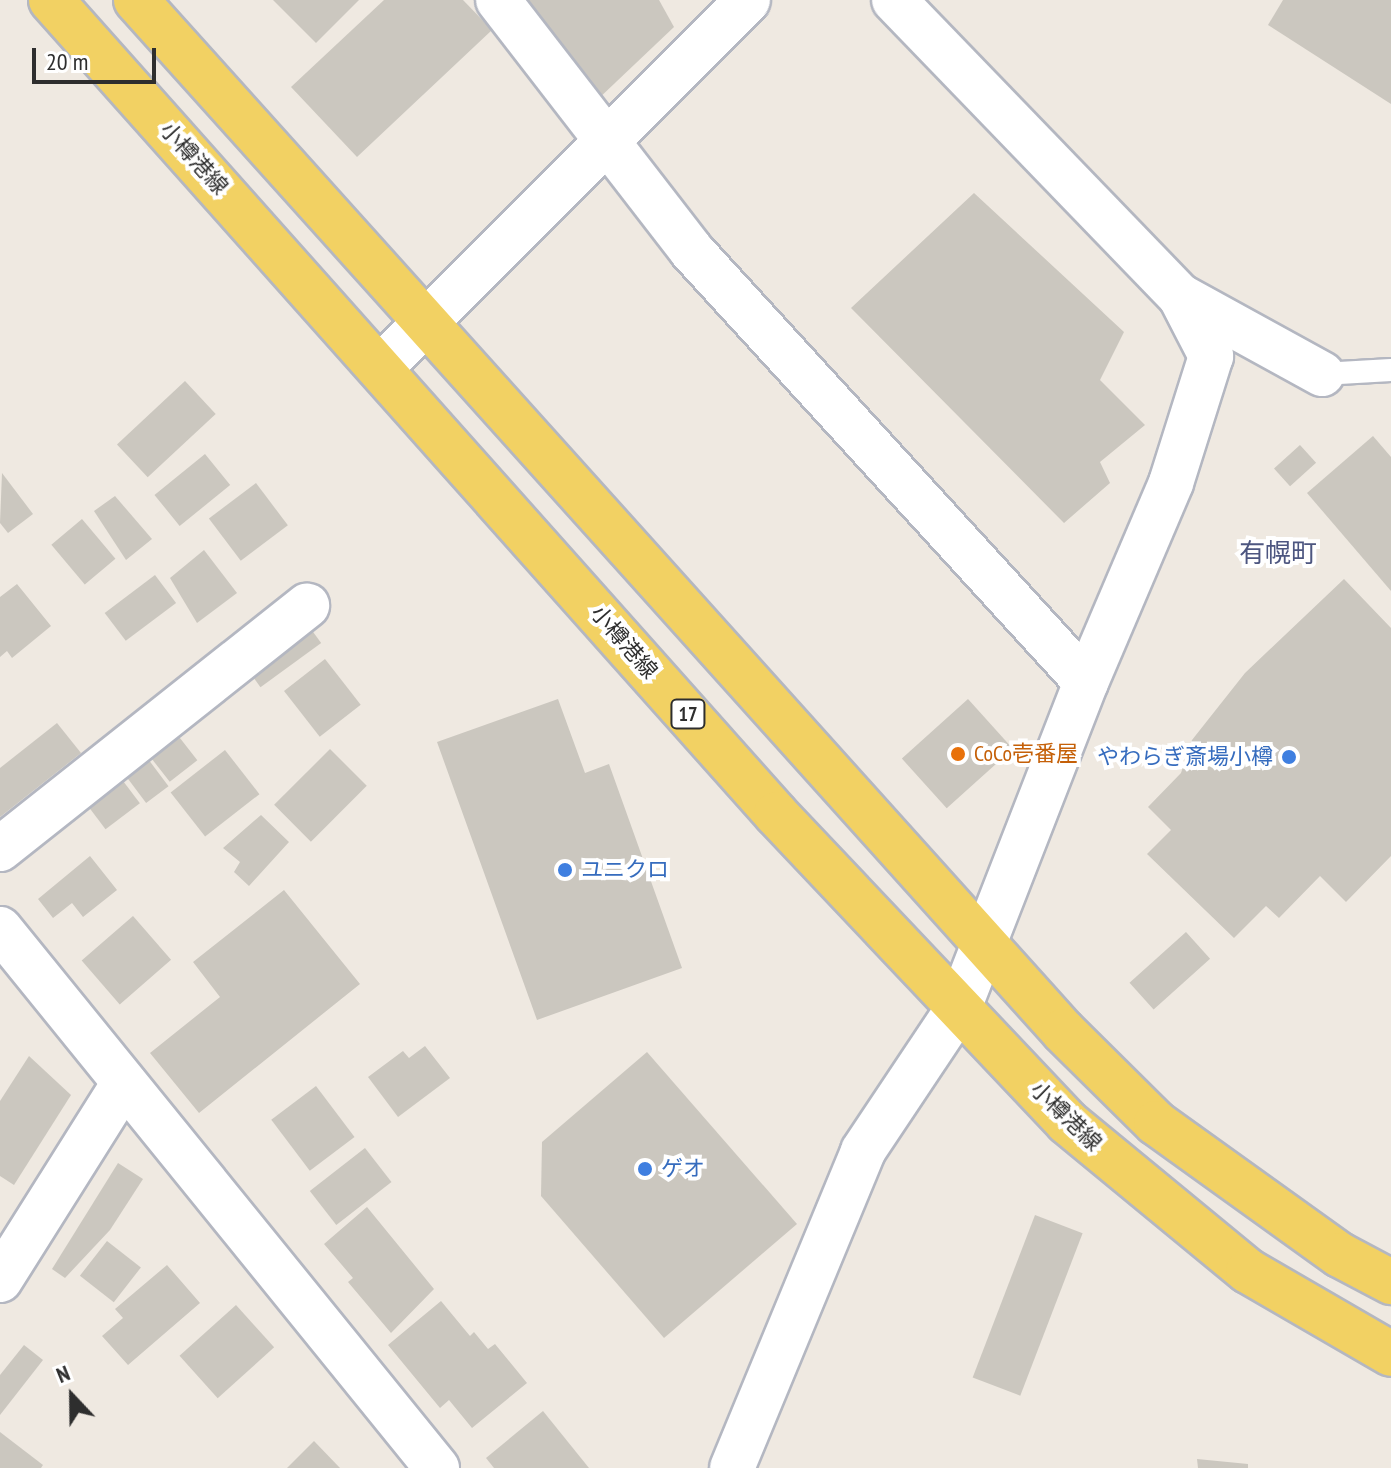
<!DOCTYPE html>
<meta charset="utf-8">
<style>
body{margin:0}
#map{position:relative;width:1391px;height:1468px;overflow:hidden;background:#efe9e1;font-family:"PT Sans Narrow","Noto Sans JP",sans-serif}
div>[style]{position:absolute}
.building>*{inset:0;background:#cbc7bf;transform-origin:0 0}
.roads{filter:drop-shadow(2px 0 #b4b7c1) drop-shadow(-2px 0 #b4b7c1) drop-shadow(0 2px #b4b7c1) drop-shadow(0 -2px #b4b7c1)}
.service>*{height:22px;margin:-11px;padding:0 11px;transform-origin:11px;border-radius:11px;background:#fff}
.minor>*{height:44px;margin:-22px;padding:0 22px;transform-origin:22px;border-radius:22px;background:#fff}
.tertiary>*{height:44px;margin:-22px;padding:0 22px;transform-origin:22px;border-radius:22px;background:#fff}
.primary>*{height:44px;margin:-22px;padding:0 22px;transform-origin:22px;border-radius:22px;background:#f2d163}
.dots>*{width:22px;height:22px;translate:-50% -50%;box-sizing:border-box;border:4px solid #fff;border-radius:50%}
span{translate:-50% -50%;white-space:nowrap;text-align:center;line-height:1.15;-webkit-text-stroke:8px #fff;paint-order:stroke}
.shield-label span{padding:2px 6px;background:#fff;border:2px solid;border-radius:6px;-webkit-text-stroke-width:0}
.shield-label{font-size:20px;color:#2e2e2e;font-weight:700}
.street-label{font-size:22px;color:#2e2e2e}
.food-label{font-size:22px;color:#c56008}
.left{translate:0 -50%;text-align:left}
.shop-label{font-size:22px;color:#366cbe}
.right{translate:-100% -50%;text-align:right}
.quarter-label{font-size:26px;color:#4d5680}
.north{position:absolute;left:32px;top:1356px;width:80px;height:80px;-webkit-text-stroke:6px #fff;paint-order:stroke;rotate:338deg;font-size:22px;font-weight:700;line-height:32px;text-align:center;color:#2e2e2e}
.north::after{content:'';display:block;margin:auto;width:28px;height:36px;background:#2e2e2e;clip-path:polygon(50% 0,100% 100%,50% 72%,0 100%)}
.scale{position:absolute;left:32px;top:48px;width:124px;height:36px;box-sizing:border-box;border:4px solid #2e2e2e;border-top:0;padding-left:10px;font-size:24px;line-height:28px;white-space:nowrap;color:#2e2e2e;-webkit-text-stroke:6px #fff;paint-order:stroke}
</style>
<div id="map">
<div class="building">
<i style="clip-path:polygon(273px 0,359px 0,316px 43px)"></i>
<i style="clip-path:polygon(384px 0,463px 0,492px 30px,357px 157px,291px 87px)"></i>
<i style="clip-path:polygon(522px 0,659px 0,674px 27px,596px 101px)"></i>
<i style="clip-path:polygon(1283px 0,1391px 0,1391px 104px,1268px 25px)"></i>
<i style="clip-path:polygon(974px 193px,1124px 332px,1100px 380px,1145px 425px,1100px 462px,1110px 483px,1064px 523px,851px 308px)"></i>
<i style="left:185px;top:381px;width:45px;height:93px;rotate:47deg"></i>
<i style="clip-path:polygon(1373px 436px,1391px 457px,1391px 591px,1307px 493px)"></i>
<i style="left:1300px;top:445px;width:24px;height:35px;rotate:48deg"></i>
<i style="left:205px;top:454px;width:40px;height:65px;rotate:51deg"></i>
<i style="clip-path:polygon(2px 473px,33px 514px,8px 533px,0 523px)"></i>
<i style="left:256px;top:483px;width:53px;height:59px;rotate:53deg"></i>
<i style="clip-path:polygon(115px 496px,152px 539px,126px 560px,94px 511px)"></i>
<i style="left:82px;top:519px;width:52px;height:40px;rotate:50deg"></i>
<i style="clip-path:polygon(204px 550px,237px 593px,197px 623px,170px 578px)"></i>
<i style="left:155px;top:575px;width:35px;height:63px;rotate:53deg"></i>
<i style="clip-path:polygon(1344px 579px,1391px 628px,1391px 856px,1346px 902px,1320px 876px,1279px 918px,1266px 906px,1234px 938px,1147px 854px,1171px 830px,1148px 807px,1181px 773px,1192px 740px,1245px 673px)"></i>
<i style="clip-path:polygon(17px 584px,51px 626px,12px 658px,7px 651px,0 657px,0 597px)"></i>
<i style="left:300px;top:614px;width:36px;height:75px;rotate:54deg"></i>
<i style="left:325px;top:659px;width:58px;height:52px;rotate:52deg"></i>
<i style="clip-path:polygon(558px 699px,585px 773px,609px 764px,682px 968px,537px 1020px,437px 742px)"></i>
<i style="left:968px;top:699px;width:67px;height:89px;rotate:48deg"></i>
<i style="clip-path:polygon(57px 723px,81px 753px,0 817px,0 768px)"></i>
<i style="left:169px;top:724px;width:46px;height:35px;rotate:52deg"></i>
<i style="left:139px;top:747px;width:49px;height:28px;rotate:53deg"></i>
<i style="left:330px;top:749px;width:52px;height:79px;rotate:45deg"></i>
<i style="left:225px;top:750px;width:56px;height:69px;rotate:52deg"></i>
<i style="left:114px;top:769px;width:43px;height:43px;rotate:53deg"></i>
<i style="clip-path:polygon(261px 815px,289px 842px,249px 886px,234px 872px,240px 862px,223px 848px)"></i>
<i style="clip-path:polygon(90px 856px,117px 890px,83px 917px,72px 903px,53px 918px,38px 899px)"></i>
<i style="clip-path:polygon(284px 890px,360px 984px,199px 1113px,150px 1053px,220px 997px,193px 962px)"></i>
<i style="left:133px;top:916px;width:58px;height:68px;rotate:49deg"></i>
<i style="left:1186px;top:932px;width:36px;height:76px;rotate:48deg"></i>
<i style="clip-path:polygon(425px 1046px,450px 1078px,398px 1117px,368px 1077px,403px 1051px,409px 1058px)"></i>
<i style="clip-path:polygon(647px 1052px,797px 1224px,664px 1338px,541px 1196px,542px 1142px)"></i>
<i style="clip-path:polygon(29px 1056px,71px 1095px,14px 1185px,0 1176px,0 1101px)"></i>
<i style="left:316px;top:1086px;width:64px;height:56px;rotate:53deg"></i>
<i style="left:365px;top:1148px;width:43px;height:70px;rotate:52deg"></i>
<i style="clip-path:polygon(118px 1163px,143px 1179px,110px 1230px,65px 1278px,52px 1269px)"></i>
<i style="clip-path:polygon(367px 1207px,434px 1289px,391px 1333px,348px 1282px,353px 1278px,324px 1244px)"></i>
<i style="left:1035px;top:1215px;width:51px;height:174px;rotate:21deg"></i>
<i style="left:107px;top:1241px;width:43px;height:44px;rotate:38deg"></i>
<i style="clip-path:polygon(167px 1265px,200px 1303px,128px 1365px,102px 1336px,123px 1318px,115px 1309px)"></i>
<i style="clip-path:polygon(441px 1301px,470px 1336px,474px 1332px,488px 1349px,495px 1344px,527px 1383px,472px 1428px,449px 1400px,440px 1408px,388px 1345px)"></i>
<i style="left:236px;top:1305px;width:57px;height:76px;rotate:48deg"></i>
<i style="clip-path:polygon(24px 1345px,43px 1360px,0 1415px,0 1375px)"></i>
<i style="clip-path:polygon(543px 1411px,589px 1468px,494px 1468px,486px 1458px)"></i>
<i style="clip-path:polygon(0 1432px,43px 1465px,41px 1468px,0 1468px)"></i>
<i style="clip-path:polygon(314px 1441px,340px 1468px,287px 1468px)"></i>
<i style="clip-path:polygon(1197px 1459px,1248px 1464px,1248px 1468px,1198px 1468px)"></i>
</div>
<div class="roads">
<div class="service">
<i style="left:1322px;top:374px;width:69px;rotate:-3.3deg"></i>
</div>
<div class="minor">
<i style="left:498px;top:0;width:316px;rotate:52.3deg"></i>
<i style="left:691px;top:250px;width:585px;rotate:47.56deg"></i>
<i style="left:1180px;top:296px;width:162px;rotate:28.8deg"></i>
<i style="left:381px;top:367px;width:519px;rotate:-45deg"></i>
<i style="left:0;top:849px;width:392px;rotate:-38.4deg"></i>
<i style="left:0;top:1280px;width:233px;rotate:-57.8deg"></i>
<i style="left:732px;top:1468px;width:343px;rotate:-67.5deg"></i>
<i style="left:863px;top:1151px;width:173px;rotate:-56.3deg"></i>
</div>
<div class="tertiary">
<i style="left:894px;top:0;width:412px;rotate:46deg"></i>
<i style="left:1180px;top:296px;width:68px;rotate:62.7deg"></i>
<i style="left:1211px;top:356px;width:133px;rotate:107.5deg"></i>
<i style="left:1171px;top:483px;width:216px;rotate:113.1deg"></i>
<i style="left:1086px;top:682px;width:349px;rotate:111.3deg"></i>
<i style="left:0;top:929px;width:694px;rotate:50.97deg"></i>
</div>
<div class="primary">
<i style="left:51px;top:0;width:1090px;rotate:48.31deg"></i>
<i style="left:776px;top:814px;width:424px;rotate:46.6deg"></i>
<i style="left:1067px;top:1122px;width:234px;rotate:39.5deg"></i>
<i style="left:1248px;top:1271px;width:165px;rotate:30.1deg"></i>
<i style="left:136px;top:0;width:1386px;rotate:48.04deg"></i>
<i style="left:1063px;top:1031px;width:131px;rotate:44.7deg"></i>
<i style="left:1156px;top:1123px;width:226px;rotate:35.7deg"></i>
<i style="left:1340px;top:1255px;width:58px;rotate:27.9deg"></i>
</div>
</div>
<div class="dots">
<i style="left:958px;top:754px;background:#e8710a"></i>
<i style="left:1289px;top:757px;background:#3f7fe0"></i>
<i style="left:565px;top:870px;background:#3f7fe0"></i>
<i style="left:645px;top:1169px;background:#3f7fe0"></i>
</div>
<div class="shield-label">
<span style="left:688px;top:714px">17</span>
</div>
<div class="street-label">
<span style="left:194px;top:158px;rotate:48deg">小樽港線</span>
<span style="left:624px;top:642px;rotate:49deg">小樽港線</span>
<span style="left:1066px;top:1116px;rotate:44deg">小樽港線</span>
</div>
<div class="food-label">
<span class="left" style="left:974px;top:754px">CoCo壱番屋</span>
</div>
<div class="shop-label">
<span class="right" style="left:1273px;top:757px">やわらぎ斎場小樽</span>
<span class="left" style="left:581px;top:870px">ユニクロ</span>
<span class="left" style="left:661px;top:1169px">ゲオ</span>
</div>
<div class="quarter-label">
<span style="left:1278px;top:553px">有幌町</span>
</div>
<div class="north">N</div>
<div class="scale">20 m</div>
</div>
